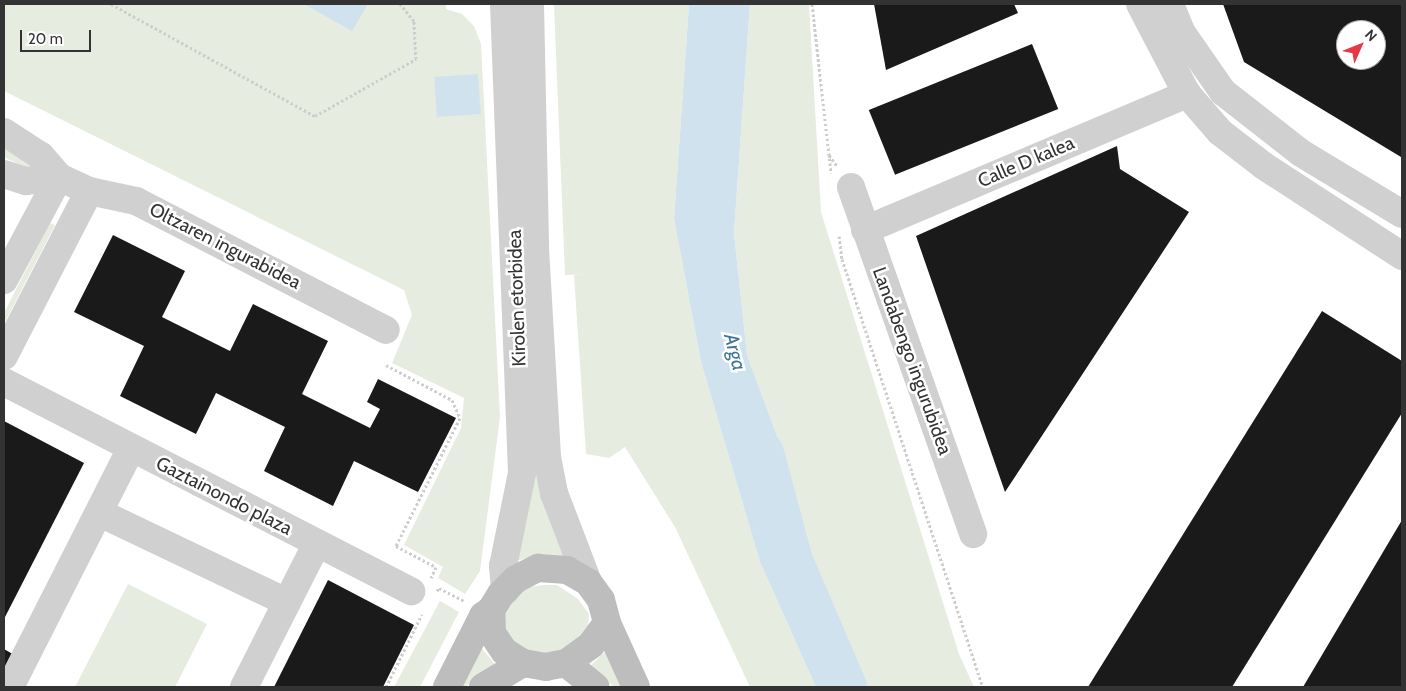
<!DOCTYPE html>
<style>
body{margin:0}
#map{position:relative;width:1406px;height:691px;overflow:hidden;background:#fff;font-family:Cabin,sans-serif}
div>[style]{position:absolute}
.green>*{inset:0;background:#e6ecdf}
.water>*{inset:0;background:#cfe2ee;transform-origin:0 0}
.river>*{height:42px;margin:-21px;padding:0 21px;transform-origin:21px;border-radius:21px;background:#cfe2ee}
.building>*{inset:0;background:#1a1a1a;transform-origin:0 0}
.path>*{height:3px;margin-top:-1.5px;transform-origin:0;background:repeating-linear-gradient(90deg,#cdcdcd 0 2.5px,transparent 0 5px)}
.minor>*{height:28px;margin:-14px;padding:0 14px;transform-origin:14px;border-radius:14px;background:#d0d0d0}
.tertiary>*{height:28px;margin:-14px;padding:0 14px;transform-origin:14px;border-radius:14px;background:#d0d0d0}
.secondary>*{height:28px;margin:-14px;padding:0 14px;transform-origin:14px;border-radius:14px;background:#bdbdbd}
span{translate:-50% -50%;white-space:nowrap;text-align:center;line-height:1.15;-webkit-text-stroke:5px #fff;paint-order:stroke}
.street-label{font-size:19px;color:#333}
.water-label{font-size:20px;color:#3f7597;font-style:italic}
.frame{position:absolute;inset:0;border:5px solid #333;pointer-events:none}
.north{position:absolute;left:1336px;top:20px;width:50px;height:50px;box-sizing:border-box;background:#fff;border:1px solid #adadad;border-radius:50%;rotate:46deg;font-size:14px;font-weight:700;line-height:20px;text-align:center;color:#333}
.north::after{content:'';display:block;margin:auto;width:18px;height:22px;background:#e63946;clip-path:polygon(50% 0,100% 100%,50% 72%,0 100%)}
.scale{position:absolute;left:20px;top:30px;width:71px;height:22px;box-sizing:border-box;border:2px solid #333;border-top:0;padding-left:6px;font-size:15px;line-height:18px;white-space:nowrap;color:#333;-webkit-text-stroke:4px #fff;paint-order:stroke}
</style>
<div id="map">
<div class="green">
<i style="clip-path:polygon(4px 4px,446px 4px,446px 9px,462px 14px,474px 26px,481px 44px,500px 417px,480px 571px,465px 594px,438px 578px,443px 567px,404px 545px,461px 428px,464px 398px,392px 363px,412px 315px,404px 290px,4px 91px)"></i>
<i style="clip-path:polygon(554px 4px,689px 4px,674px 219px,701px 362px,760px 562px,816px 687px,750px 687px,675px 527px,625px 447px,609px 458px,586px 454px,574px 275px,596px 274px,565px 275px)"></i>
<i style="clip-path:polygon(750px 4px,809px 4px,821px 212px,959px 654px,974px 687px,867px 687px,829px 619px,776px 537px,781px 447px,747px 355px,734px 233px)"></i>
<i style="clip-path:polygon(516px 65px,565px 557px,538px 556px,515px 561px)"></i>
<i style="clip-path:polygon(4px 149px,33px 164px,30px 170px,4px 157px)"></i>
<i style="clip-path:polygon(50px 223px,55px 225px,4px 324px,4px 313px)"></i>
<i style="clip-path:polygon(128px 584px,207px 624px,175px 687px,75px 687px)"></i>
<i style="clip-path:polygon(543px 585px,557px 585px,578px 599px,589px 614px,588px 629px,571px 645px,553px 653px,530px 652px,511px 641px,504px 631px,501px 614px,506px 602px,529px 587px)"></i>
<i style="clip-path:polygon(440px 601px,459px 612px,420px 687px,394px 687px)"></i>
<i style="clip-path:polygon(478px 644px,495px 664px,465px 687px,455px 687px)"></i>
<i style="clip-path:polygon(609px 648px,626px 687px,614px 687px,590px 666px)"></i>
</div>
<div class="water">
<i style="clip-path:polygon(304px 4px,368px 4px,352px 31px)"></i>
<i style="clip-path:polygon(689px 4px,750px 4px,734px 233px,747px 355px,781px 447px,776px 537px,829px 619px,867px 687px,816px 687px,760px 562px,701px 362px,674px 219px)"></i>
<i style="left:478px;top:74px;width:40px;height:44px;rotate:86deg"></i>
</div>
<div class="river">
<i style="left:763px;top:453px;width:112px;rotate:75deg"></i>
<i style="left:792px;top:561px;width:137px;rotate:66.8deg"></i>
</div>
<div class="building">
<i style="clip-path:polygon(874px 4px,1014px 4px,1018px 13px,886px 70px)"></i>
<i style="clip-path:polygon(evenodd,1223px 4px,1402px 4px,1401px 157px,1244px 62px,1223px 4px,1346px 30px,1376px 30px,1376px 60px,1346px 60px,1346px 30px)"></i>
<i style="left:1032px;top:44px;width:70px;height:176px;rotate:68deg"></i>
<i style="clip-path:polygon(1117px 146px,1120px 169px,1189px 212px,1005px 492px,916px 236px)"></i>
<i style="clip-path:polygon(113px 235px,185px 271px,162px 317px,230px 351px,253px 304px,328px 341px,302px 394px,370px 428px,380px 409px,367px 402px,378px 379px,456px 418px,418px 492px,354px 461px,333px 506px,264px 471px,285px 427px,216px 393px,196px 434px,120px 396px,144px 346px,74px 312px)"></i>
<i style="clip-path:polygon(1322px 311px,1402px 361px,1402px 413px,1232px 687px,1088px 687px)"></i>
<i style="clip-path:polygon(4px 421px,84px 463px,4px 619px)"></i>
<i style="clip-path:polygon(1402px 520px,1402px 687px,1303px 687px)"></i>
<i style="clip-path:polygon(328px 580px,414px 625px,383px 687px,274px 687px)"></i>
<i style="clip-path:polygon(4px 649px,16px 656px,4px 679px)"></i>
</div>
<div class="path">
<i style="left:111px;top:4px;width:233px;rotate:28.8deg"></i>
<i style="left:315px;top:116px;width:116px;rotate:-29.4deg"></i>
<i style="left:416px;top:59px;width:38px;rotate:-93deg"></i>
<i style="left:414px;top:21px;width:22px;rotate:-129deg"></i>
<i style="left:812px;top:4px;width:170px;rotate:83.6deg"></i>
<i style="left:829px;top:155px;width:14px;rotate:54deg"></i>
<i style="left:839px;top:236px;width:23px;rotate:83deg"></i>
<i style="left:842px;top:259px;width:451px;rotate:71.8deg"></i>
<i style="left:386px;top:365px;width:75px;rotate:27.9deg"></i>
<i style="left:452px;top:400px;width:20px;rotate:66deg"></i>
<i style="left:460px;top:418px;width:143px;rotate:116.6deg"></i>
<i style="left:396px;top:546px;width:45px;rotate:27.7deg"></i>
<i style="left:436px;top:567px;width:12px;rotate:114deg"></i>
<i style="left:437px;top:591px;width:4px;rotate:-56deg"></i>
<i style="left:439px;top:588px;width:28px;rotate:27deg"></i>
<i style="left:386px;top:687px;width:81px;rotate:-63.7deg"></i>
</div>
<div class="minor">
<i style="left:504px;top:4px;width:469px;rotate:87.8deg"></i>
<i style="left:522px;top:473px;width:95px;rotate:101.5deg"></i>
<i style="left:503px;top:566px;width:25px;rotate:85deg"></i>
<i style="left:530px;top:4px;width:244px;rotate:88.8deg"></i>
<i style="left:535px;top:248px;width:209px;rotate:86.7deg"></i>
<i style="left:547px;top:457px;width:37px;rotate:79deg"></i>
<i style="left:554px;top:493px;width:95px;rotate:69.1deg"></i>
<i style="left:4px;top:132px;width:44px;rotate:33deg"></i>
<i style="left:41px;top:156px;width:28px;rotate:49deg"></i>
<i style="left:59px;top:177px;width:33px;rotate:25deg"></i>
<i style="left:89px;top:191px;width:48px;rotate:12deg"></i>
<i style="left:136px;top:201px;width:281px;rotate:27.3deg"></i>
<i style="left:4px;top:174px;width:23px;rotate:18deg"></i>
<i style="left:26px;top:181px;width:33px;rotate:-7deg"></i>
<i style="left:851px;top:187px;width:368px;rotate:70.6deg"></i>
<i style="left:865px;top:230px;width:350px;rotate:-22.9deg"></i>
<i style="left:4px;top:280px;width:117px;rotate:-61.9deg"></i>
<i style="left:4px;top:356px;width:186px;rotate:-62.7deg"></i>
<i style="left:4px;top:382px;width:458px;rotate:27.2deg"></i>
<i style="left:100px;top:513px;width:207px;rotate:25.5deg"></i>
<i style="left:10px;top:687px;width:267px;rotate:-63.1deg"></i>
<i style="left:244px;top:687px;width:161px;rotate:-63.1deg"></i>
</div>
<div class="tertiary">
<i style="left:1140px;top:4px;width:102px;rotate:62.4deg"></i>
<i style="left:1187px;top:94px;width:50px;rotate:49deg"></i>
<i style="left:1220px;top:132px;width:56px;rotate:37.7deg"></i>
<i style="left:1264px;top:166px;width:165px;rotate:33.1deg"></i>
<i style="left:1170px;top:4px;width:31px;rotate:68deg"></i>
<i style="left:1182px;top:33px;width:72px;rotate:55.2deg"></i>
<i style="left:1223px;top:92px;width:99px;rotate:38deg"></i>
<i style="left:1301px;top:153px;width:118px;rotate:31.1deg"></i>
</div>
<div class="secondary">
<i style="left:538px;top:568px;width:29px;rotate:4deg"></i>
<i style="left:567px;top:570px;width:24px;rotate:30deg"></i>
<i style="left:588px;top:582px;width:22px;rotate:54deg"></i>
<i style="left:601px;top:600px;width:24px;rotate:75deg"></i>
<i style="left:607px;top:623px;width:27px;rotate:126deg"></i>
<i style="left:591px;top:645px;width:31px;rotate:144deg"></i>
<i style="left:566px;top:663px;width:20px;rotate:169deg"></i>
<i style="left:546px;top:667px;width:23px;rotate:-170deg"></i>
<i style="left:523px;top:663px;width:22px;rotate:-148deg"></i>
<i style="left:504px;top:651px;width:22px;rotate:-124deg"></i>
<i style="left:492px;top:633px;width:23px;rotate:-92deg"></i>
<i style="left:491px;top:610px;width:19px;rotate:-58deg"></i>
<i style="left:501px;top:594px;width:21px;rotate:-45deg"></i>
<i style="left:516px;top:579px;width:25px;rotate:-27deg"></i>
<i style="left:607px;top:623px;width:70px;rotate:65.6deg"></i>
<i style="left:566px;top:663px;width:38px;rotate:39deg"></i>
<i style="left:447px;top:687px;width:80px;rotate:-63.1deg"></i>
<i style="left:483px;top:616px;width:10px;rotate:-37deg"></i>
<i style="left:483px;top:687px;width:47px;rotate:-31deg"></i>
</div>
<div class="street-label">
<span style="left:1026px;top:162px;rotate:-23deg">Calle D kalea</span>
<span style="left:225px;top:246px;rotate:27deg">Oltzaren ingurabidea</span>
<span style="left:517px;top:298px;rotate:-92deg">Kirolen etorbidea</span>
<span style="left:912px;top:361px;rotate:70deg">Landabengo ingurubidea</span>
<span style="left:224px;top:496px;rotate:27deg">Gaztainondo plaza</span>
</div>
<div class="water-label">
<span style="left:735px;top:352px;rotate:75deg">Arga</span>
</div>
<div class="frame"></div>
<div class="north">N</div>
<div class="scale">20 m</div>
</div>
